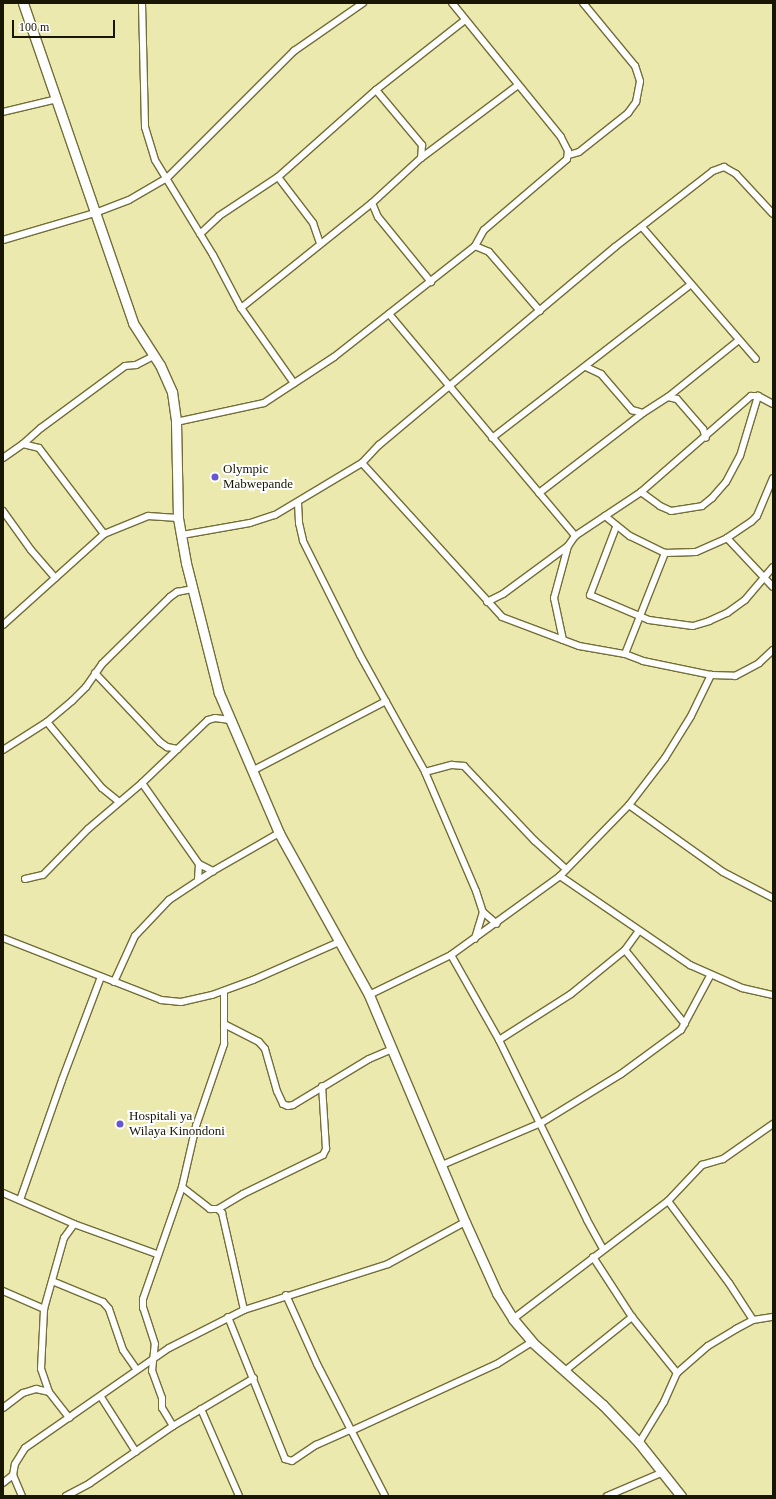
<!DOCTYPE html>
<style>
body{margin:0}
#map{position:relative;width:776px;height:1499px;overflow:hidden;background:#ece9ae;font-family:"Times New Roman",serif}
div>[style]{position:absolute}
.roads{filter:drop-shadow(1px 0 #736e38) drop-shadow(-1px 0 #736e38) drop-shadow(0 1px #736e38) drop-shadow(0 -1px #736e38)}
.street>*{height:6px;margin:-3px;padding:0 3px;transform-origin:3px;border-radius:3px;background:#fff}
.secondary>*{height:9px;margin:-4.5px;padding:0 4.5px;transform-origin:4.5px;border-radius:4.5px;background:#fff}
.dots>*{width:11px;height:11px;translate:-50% -50%;box-sizing:border-box;border:2px solid #fff;border-radius:50%}
span{translate:-50% -50%;white-space:nowrap;text-align:center;line-height:1.15;-webkit-text-stroke:4px #fff;paint-order:stroke}
.poi-label{font-size:13px;color:#181602}
.left{translate:0 -50%;text-align:left}
.frame{position:absolute;inset:0;border:4px solid #181602;pointer-events:none}
.scale{position:absolute;left:12px;top:20px;width:103px;height:18px;box-sizing:border-box;border:2px solid #181602;border-top:0;padding-left:5px;font-size:12px;line-height:14px;white-space:nowrap;color:#181602;-webkit-text-stroke:3px #fff;paint-order:stroke}
</style>
<div id="map">
<div class="roads">
<div class="street">
<i style="left:142px;top:3px;width:124px;rotate:88.6deg"></i>
<i style="left:145px;top:127px;width:34px;rotate:73deg"></i>
<i style="left:155px;top:160px;width:111px;rotate:58.6deg"></i>
<i style="left:213px;top:255px;width:60px;rotate:62.2deg"></i>
<i style="left:241px;top:308px;width:92px;rotate:54.8deg"></i>
<i style="left:376px;top:90px;width:72px;rotate:50.1deg"></i>
<i style="left:422px;top:145px;width:13px;rotate:94deg"></i>
<i style="left:3px;top:112px;width:56px;rotate:-13.5deg"></i>
<i style="left:569px;top:155px;width:10px;rotate:-17deg"></i>
<i style="left:579px;top:152px;width:63px;rotate:-38.5deg"></i>
<i style="left:628px;top:113px;width:14px;rotate:-54deg"></i>
<i style="left:636px;top:102px;width:21px;rotate:-79deg"></i>
<i style="left:640px;top:81px;width:16px;rotate:-108deg"></i>
<i style="left:635px;top:66px;width:82px;rotate:-129.5deg"></i>
<i style="left:278px;top:177px;width:58px;rotate:52.7deg"></i>
<i style="left:313px;top:223px;width:21px;rotate:71deg"></i>
<i style="left:372px;top:203px;width:15px;rotate:67deg"></i>
<i style="left:378px;top:217px;width:84px;rotate:50.8deg"></i>
<i style="left:642px;top:227px;width:174px;rotate:49.2deg"></i>
<i style="left:200px;top:234px;width:26px;rotate:-43deg"></i>
<i style="left:219px;top:216px;width:71px;rotate:-33.5deg"></i>
<i style="left:278px;top:177px;width:131px;rotate:-41.6deg"></i>
<i style="left:376px;top:90px;width:113px;rotate:-38.2deg"></i>
<i style="left:3px;top:240px;width:96px;rotate:-16.4deg"></i>
<i style="left:95px;top:213px;width:36px;rotate:-21deg"></i>
<i style="left:129px;top:200px;width:44px;rotate:-30.1deg"></i>
<i style="left:167px;top:178px;width:180px;rotate:-45deg"></i>
<i style="left:294px;top:51px;width:84px;rotate:-34.8deg"></i>
<i style="left:475px;top:246px;width:15px;rotate:23deg"></i>
<i style="left:489px;top:252px;width:78px;rotate:49.2deg"></i>
<i style="left:241px;top:308px;width:168px;rotate:-38.7deg"></i>
<i style="left:372px;top:203px;width:67px;rotate:-42.6deg"></i>
<i style="left:421px;top:158px;width:120px;rotate:-36.9deg"></i>
<i style="left:389px;top:314px;width:290px;rotate:50deg"></i>
<i style="left:586px;top:367px;width:17px;rotate:25deg"></i>
<i style="left:601px;top:374px;width:48px;rotate:49.3deg"></i>
<i style="left:632px;top:410px;width:11px;rotate:15deg"></i>
<i style="left:668px;top:397px;width:91px;rotate:-38.8deg"></i>
<i style="left:176px;top:422px;width:90px;rotate:-12.2deg"></i>
<i style="left:264px;top:403px;width:84px;rotate:-33.3deg"></i>
<i style="left:334px;top:357px;width:179px;rotate:-38.2deg"></i>
<i style="left:475px;top:246px;width:18px;rotate:-61deg"></i>
<i style="left:484px;top:230px;width:109px;rotate:-40.5deg"></i>
<i style="left:567px;top:159px;width:8px;rotate:-83deg"></i>
<i style="left:568px;top:151px;width:16px;rotate:-117deg"></i>
<i style="left:561px;top:137px;width:173px;rotate:-129.1deg"></i>
<i style="left:492px;top:438px;width:250px;rotate:-37.7deg"></i>
<i style="left:23px;top:444px;width:24px;rotate:-42deg"></i>
<i style="left:41px;top:428px;width:104px;rotate:-36.4deg"></i>
<i style="left:125px;top:366px;width:11px;rotate:-5deg"></i>
<i style="left:136px;top:365px;width:20px;rotate:-27deg"></i>
<i style="left:3px;top:458px;width:24px;rotate:-35deg"></i>
<i style="left:23px;top:444px;width:16px;rotate:14deg"></i>
<i style="left:39px;top:448px;width:108px;rotate:52.9deg"></i>
<i style="left:362px;top:463px;width:208px;rotate:47.7deg"></i>
<i style="left:502px;top:617px;width:82px;rotate:20.6deg"></i>
<i style="left:579px;top:646px;width:47px;rotate:9.9deg"></i>
<i style="left:625px;top:654px;width:19px;rotate:21deg"></i>
<i style="left:643px;top:661px;width:69px;rotate:11.6deg"></i>
<i style="left:641px;top:492px;width:24px;rotate:36deg"></i>
<i style="left:660px;top:506px;width:12px;rotate:24deg"></i>
<i style="left:671px;top:511px;width:31px;rotate:-9deg"></i>
<i style="left:702px;top:506px;width:13px;rotate:-39deg"></i>
<i style="left:712px;top:498px;width:21px;rotate:-49deg"></i>
<i style="left:726px;top:482px;width:30px;rotate:-62deg"></i>
<i style="left:740px;top:456px;width:63px;rotate:-73.3deg"></i>
<i style="left:539px;top:493px;width:131px;rotate:-37.6deg"></i>
<i style="left:643px;top:413px;width:30px;rotate:-33deg"></i>
<i style="left:668px;top:397px;width:9px;rotate:13deg"></i>
<i style="left:677px;top:399px;width:40px;rotate:49deg"></i>
<i style="left:703px;top:429px;width:9px;rotate:72deg"></i>
<i style="left:298px;top:503px;width:20px;rotate:87deg"></i>
<i style="left:299px;top:523px;width:18px;rotate:77deg"></i>
<i style="left:303px;top:541px;width:127px;rotate:63.4deg"></i>
<i style="left:360px;top:655px;width:134px;rotate:60.9deg"></i>
<i style="left:425px;top:772px;width:129px;rotate:66.8deg"></i>
<i style="left:476px;top:891px;width:22px;rotate:72deg"></i>
<i style="left:483px;top:912px;width:28px;rotate:107deg"></i>
<i style="left:3px;top:511px;width:48px;rotate:54.3deg"></i>
<i style="left:31px;top:550px;width:37px;rotate:49deg"></i>
<i style="left:605px;top:516px;width:32px;rotate:39deg"></i>
<i style="left:630px;top:536px;width:39px;rotate:26deg"></i>
<i style="left:665px;top:553px;width:31px;rotate:-2deg"></i>
<i style="left:696px;top:552px;width:34px;rotate:-24deg"></i>
<i style="left:727px;top:538px;width:29px;rotate:-34deg"></i>
<i style="left:751px;top:522px;width:8px;rotate:-45deg"></i>
<i style="left:757px;top:516px;width:41px;rotate:-67.2deg"></i>
<i style="left:616px;top:527px;width:73px;rotate:110.9deg"></i>
<i style="left:590px;top:595px;width:64px;rotate:23deg"></i>
<i style="left:649px;top:620px;width:44px;rotate:7.8deg"></i>
<i style="left:693px;top:626px;width:17px;rotate:-17deg"></i>
<i style="left:709px;top:621px;width:20px;rotate:-24deg"></i>
<i style="left:727px;top:613px;width:22px;rotate:-36deg"></i>
<i style="left:745px;top:600px;width:43px;rotate:-49.7deg"></i>
<i style="left:182px;top:535px;width:69px;rotate:-10deg"></i>
<i style="left:250px;top:523px;width:26px;rotate:-18deg"></i>
<i style="left:275px;top:515px;width:101px;rotate:-30.9deg"></i>
<i style="left:362px;top:463px;width:25px;rotate:-47deg"></i>
<i style="left:379px;top:445px;width:308px;rotate:-40deg"></i>
<i style="left:615px;top:247px;width:124px;rotate:-37.8deg"></i>
<i style="left:713px;top:171px;width:12px;rotate:-20deg"></i>
<i style="left:724px;top:167px;width:14px;rotate:30deg"></i>
<i style="left:736px;top:174px;width:54px;rotate:47.2deg"></i>
<i style="left:727px;top:538px;width:67px;rotate:46.8deg"></i>
<i style="left:487px;top:602px;width:18px;rotate:-27deg"></i>
<i style="left:503px;top:594px;width:81px;rotate:-36.4deg"></i>
<i style="left:568px;top:546px;width:12px;rotate:-55deg"></i>
<i style="left:575px;top:536px;width:79px;rotate:-33.7deg"></i>
<i style="left:641px;top:492px;width:146px;rotate:-41.1deg"></i>
<i style="left:751px;top:396px;width:7px"></i>
<i style="left:758px;top:396px;width:17px;rotate:28deg"></i>
<i style="left:3px;top:625px;width:136px;rotate:-42deg"></i>
<i style="left:104px;top:534px;width:48px;rotate:-22.2deg"></i>
<i style="left:148px;top:516px;width:30px;rotate:4deg"></i>
<i style="left:563px;top:640px;width:43px;rotate:-102.1deg"></i>
<i style="left:554px;top:598px;width:54px;rotate:-74.9deg"></i>
<i style="left:625px;top:654px;width:109px;rotate:-68.4deg"></i>
<i style="left:95px;top:673px;width:95px;rotate:46.7deg"></i>
<i style="left:160px;top:742px;width:9px;rotate:36deg"></i>
<i style="left:167px;top:747px;width:11px;rotate:10deg"></i>
<i style="left:47px;top:722px;width:86px;rotate:50.2deg"></i>
<i style="left:102px;top:788px;width:21px;rotate:39deg"></i>
<i style="left:3px;top:750px;width:52px;rotate:-32.5deg"></i>
<i style="left:47px;top:722px;width:33px;rotate:-40deg"></i>
<i style="left:72px;top:701px;width:20px;rotate:-45deg"></i>
<i style="left:86px;top:687px;width:28px;rotate:-55deg"></i>
<i style="left:102px;top:664px;width:95px;rotate:-44.6deg"></i>
<i style="left:170px;top:597px;width:9px;rotate:-36deg"></i>
<i style="left:177px;top:592px;width:15px;rotate:-11deg"></i>
<i style="left:252px;top:771px;width:151px;rotate:-27.6deg"></i>
<i style="left:425px;top:772px;width:28px;rotate:-15deg"></i>
<i style="left:452px;top:765px;width:12px;rotate:5deg"></i>
<i style="left:464px;top:766px;width:103px;rotate:46.6deg"></i>
<i style="left:535px;top:841px;width:42px;rotate:42.1deg"></i>
<i style="left:142px;top:783px;width:99px;rotate:54.9deg"></i>
<i style="left:199px;top:864px;width:16px;rotate:27deg"></i>
<i style="left:629px;top:805px;width:115px;rotate:35.5deg"></i>
<i style="left:723px;top:872px;width:56px;rotate:27.5deg"></i>
<i style="left:560px;top:876px;width:158px;rotate:34.4deg"></i>
<i style="left:690px;top:965px;width:57px;rotate:23.9deg"></i>
<i style="left:742px;top:988px;width:32px;rotate:13deg"></i>
<i style="left:25px;top:879px;width:18px;rotate:-13deg"></i>
<i style="left:43px;top:875px;width:64px;rotate:-45.6deg"></i>
<i style="left:88px;top:829px;width:71px;rotate:-40.4deg"></i>
<i style="left:142px;top:783px;width:91px;rotate:-43.7deg"></i>
<i style="left:208px;top:720px;width:7px;rotate:-16deg"></i>
<i style="left:215px;top:718px;width:15px;rotate:8deg"></i>
<i style="left:198px;top:879px;width:15px;rotate:-86deg"></i>
<i style="left:483px;top:912px;width:18px;rotate:41deg"></i>
<i style="left:3px;top:938px;width:170px;rotate:21.4deg"></i>
<i style="left:161px;top:1000px;width:20px;rotate:6deg"></i>
<i style="left:181px;top:1002px;width:32px;rotate:-13deg"></i>
<i style="left:212px;top:995px;width:44px;rotate:-20.1deg"></i>
<i style="left:253px;top:980px;width:94px;rotate:-23.8deg"></i>
<i style="left:625px;top:950px;width:95px;rotate:51deg"></i>
<i style="left:451px;top:955px;width:98px;rotate:60.5deg"></i>
<i style="left:499px;top:1040px;width:200px;rotate:63.9deg"></i>
<i style="left:587px;top:1220px;width:33px;rotate:61deg"></i>
<i style="left:114px;top:982px;width:51px;rotate:-65.5deg"></i>
<i style="left:135px;top:936px;width:50px;rotate:-46.6deg"></i>
<i style="left:169px;top:900px;width:53px;rotate:-33.4deg"></i>
<i style="left:213px;top:871px;width:76px;rotate:-29.9deg"></i>
<i style="left:369px;top:995px;width:91px;rotate:-26deg"></i>
<i style="left:451px;top:955px;width:135px;rotate:-35.9deg"></i>
<i style="left:560px;top:876px;width:99px;rotate:-45.8deg"></i>
<i style="left:629px;top:805px;width:59px;rotate:-52.5deg"></i>
<i style="left:665px;top:758px;width:49px;rotate:-58.2deg"></i>
<i style="left:691px;top:716px;width:46px;rotate:-64deg"></i>
<i style="left:711px;top:675px;width:24px;rotate:2deg"></i>
<i style="left:735px;top:676px;width:27px;rotate:-28deg"></i>
<i style="left:759px;top:663px;width:19px;rotate:-43deg"></i>
<i style="left:224px;top:1024px;width:39px;rotate:27deg"></i>
<i style="left:259px;top:1042px;width:9px;rotate:49deg"></i>
<i style="left:265px;top:1049px;width:44px;rotate:74.1deg"></i>
<i style="left:277px;top:1091px;width:14px;rotate:65deg"></i>
<i style="left:283px;top:1104px;width:5px;rotate:22deg"></i>
<i style="left:288px;top:1106px;width:5px;rotate:-11deg"></i>
<i style="left:293px;top:1105px;width:89px;rotate:-31.2deg"></i>
<i style="left:369px;top:1059px;width:26px;rotate:-23deg"></i>
<i style="left:499px;top:1040px;width:85px;rotate:-32.6deg"></i>
<i style="left:571px;top:994px;width:70px;rotate:-39.2deg"></i>
<i style="left:625px;top:950px;width:24px;rotate:-54deg"></i>
<i style="left:442px;top:1165px;width:108px;rotate:-23deg"></i>
<i style="left:541px;top:1123px;width:94px;rotate:-31.5deg"></i>
<i style="left:621px;top:1074px;width:74px;rotate:-36.3deg"></i>
<i style="left:681px;top:1030px;width:61px;rotate:-61.8deg"></i>
<i style="left:182px;top:1187px;width:36px;rotate:38deg"></i>
<i style="left:210px;top:1209px;width:8px"></i>
<i style="left:218px;top:1209px;width:6px;rotate:45deg"></i>
<i style="left:222px;top:1213px;width:99px;rotate:77.2deg"></i>
<i style="left:3px;top:1193px;width:77px;rotate:23.6deg"></i>
<i style="left:74px;top:1224px;width:88px;rotate:19.9deg"></i>
<i style="left:20px;top:1200px;width:127px;rotate:-70.7deg"></i>
<i style="left:62px;top:1080px;width:110px;rotate:-69.3deg"></i>
<i style="left:668px;top:1201px;width:102px;rotate:53.4deg"></i>
<i style="left:729px;top:1283px;width:44px;rotate:57deg"></i>
<i style="left:218px;top:1209px;width:29px;rotate:-31deg"></i>
<i style="left:243px;top:1194px;width:89px;rotate:-26deg"></i>
<i style="left:323px;top:1155px;width:7px;rotate:-63deg"></i>
<i style="left:326px;top:1149px;width:63px;rotate:-93.6deg"></i>
<i style="left:593px;top:1257px;width:72px;rotate:57deg"></i>
<i style="left:632px;top:1317px;width:72px;rotate:51.2deg"></i>
<i style="left:52px;top:1281px;width:55px;rotate:22.4deg"></i>
<i style="left:103px;top:1302px;width:9px;rotate:49deg"></i>
<i style="left:109px;top:1309px;width:43px;rotate:71.1deg"></i>
<i style="left:123px;top:1350px;width:24px;rotate:55deg"></i>
<i style="left:3px;top:1291px;width:45px;rotate:23.7deg"></i>
<i style="left:286px;top:1295px;width:76px;rotate:65.8deg"></i>
<i style="left:317px;top:1364px;width:148px;rotate:62.7deg"></i>
<i style="left:228px;top:1317px;width:153px;rotate:68.1deg"></i>
<i style="left:285px;top:1459px;width:7px;rotate:16deg"></i>
<i style="left:292px;top:1461px;width:29px;rotate:-34deg"></i>
<i style="left:316px;top:1445px;width:37px;rotate:-24deg"></i>
<i style="left:513px;top:1319px;width:195px;rotate:-37.3deg"></i>
<i style="left:668px;top:1201px;width:50px;rotate:-46.6deg"></i>
<i style="left:702px;top:1165px;width:22px;rotate:-16deg"></i>
<i style="left:723px;top:1159px;width:61px;rotate:-35deg"></i>
<i style="left:566px;top:1370px;width:85px;rotate:-38.8deg"></i>
<i style="left:49px;top:1392px;width:24px;rotate:-109deg"></i>
<i style="left:41px;top:1369px;width:60px;rotate:-87.1deg"></i>
<i style="left:44px;top:1309px;width:74px;rotate:-74.3deg"></i>
<i style="left:64px;top:1238px;width:17px;rotate:-54deg"></i>
<i style="left:101px;top:1397px;width:65px;rotate:57.5deg"></i>
<i style="left:3px;top:1408px;width:25px;rotate:-37deg"></i>
<i style="left:23px;top:1393px;width:14px;rotate:-17deg"></i>
<i style="left:36px;top:1389px;width:13px;rotate:13deg"></i>
<i style="left:49px;top:1392px;width:33px;rotate:52deg"></i>
<i style="left:201px;top:1409px;width:95px;rotate:66.4deg"></i>
<i style="left:173px;top:1426px;width:21px;rotate:-121deg"></i>
<i style="left:162px;top:1408px;width:10px;rotate:-90deg"></i>
<i style="left:162px;top:1398px;width:29px;rotate:-110deg"></i>
<i style="left:152px;top:1371px;width:27px;rotate:-84deg"></i>
<i style="left:155px;top:1344px;width:38px;rotate:-108deg"></i>
<i style="left:143px;top:1308px;width:9px;rotate:-90deg"></i>
<i style="left:143px;top:1299px;width:119px;rotate:-70.8deg"></i>
<i style="left:182px;top:1187px;width:63px;rotate:-77.1deg"></i>
<i style="left:196px;top:1126px;width:87px;rotate:-71.1deg"></i>
<i style="left:224px;top:1044px;width:53px;rotate:-90deg"></i>
<i style="left:351px;top:1431px;width:161px;rotate:-24.7deg"></i>
<i style="left:497px;top:1364px;width:41px;rotate:-32.2deg"></i>
<i style="left:639px;top:1443px;width:48px;rotate:-58.6deg"></i>
<i style="left:664px;top:1402px;width:32px;rotate:-66deg"></i>
<i style="left:677px;top:1373px;width:41px;rotate:-41.1deg"></i>
<i style="left:708px;top:1346px;width:33px;rotate:-31deg"></i>
<i style="left:736px;top:1329px;width:19px;rotate:-28deg"></i>
<i style="left:753px;top:1320px;width:20px;rotate:-9deg"></i>
<i style="left:13px;top:1475px;width:23px;rotate:67deg"></i>
<i style="left:3px;top:1483px;width:13px;rotate:-39deg"></i>
<i style="left:13px;top:1475px;width:11px;rotate:-80deg"></i>
<i style="left:15px;top:1464px;width:19px;rotate:-58deg"></i>
<i style="left:25px;top:1448px;width:175px;rotate:-34.8deg"></i>
<i style="left:169px;top:1348px;width:84px;rotate:-26.9deg"></i>
<i style="left:244px;top:1310px;width:151px;rotate:-17.7deg"></i>
<i style="left:388px;top:1264px;width:88px;rotate:-28.6deg"></i>
<i style="left:66px;top:1496px;width:27px;rotate:-28deg"></i>
<i style="left:90px;top:1483px;width:101px;rotate:-34.5deg"></i>
<i style="left:173px;top:1426px;width:94px;rotate:-30.7deg"></i>
<i style="left:607px;top:1496px;width:59px;rotate:-23.1deg"></i>
</div>
<div class="secondary">
<i style="left:23px;top:3px;width:338px;rotate:71deg"></i>
<i style="left:133px;top:323px;width:50px;rotate:57.3deg"></i>
<i style="left:160px;top:365px;width:30px;rotate:66deg"></i>
<i style="left:172px;top:392px;width:30px;rotate:82deg"></i>
<i style="left:176px;top:422px;width:96px;rotate:88.8deg"></i>
<i style="left:178px;top:518px;width:46px;rotate:79.9deg"></i>
<i style="left:186px;top:563px;width:134px;rotate:75.8deg"></i>
<i style="left:219px;top:693px;width:152px;rotate:66.8deg"></i>
<i style="left:279px;top:833px;width:185px;rotate:60.9deg"></i>
<i style="left:369px;top:995px;width:246px;rotate:67.1deg"></i>
<i style="left:465px;top:1222px;width:78px;rotate:65.7deg"></i>
<i style="left:497px;top:1293px;width:31px;rotate:58deg"></i>
<i style="left:513px;top:1319px;width:30px;rotate:50deg"></i>
<i style="left:532px;top:1342px;width:95px;rotate:41.6deg"></i>
<i style="left:603px;top:1405px;width:52px;rotate:46.5deg"></i>
<i style="left:639px;top:1443px;width:68px;rotate:51.6deg"></i>
</div>
</div>
<div class="dots">
<i style="left:215px;top:477px;background:#6656cf"></i>
<i style="left:120px;top:1124px;background:#6656cf"></i>
</div>
<div class="poi-label">
<span class="left" style="left:223px;top:477px">Olympic<br>Mabwepande</span>
<span class="left" style="left:129px;top:1124px">Hospitali ya<br>Wilaya Kinondoni</span>
</div>
<div class="frame"></div>
<div class="scale">100 m</div>
</div>
